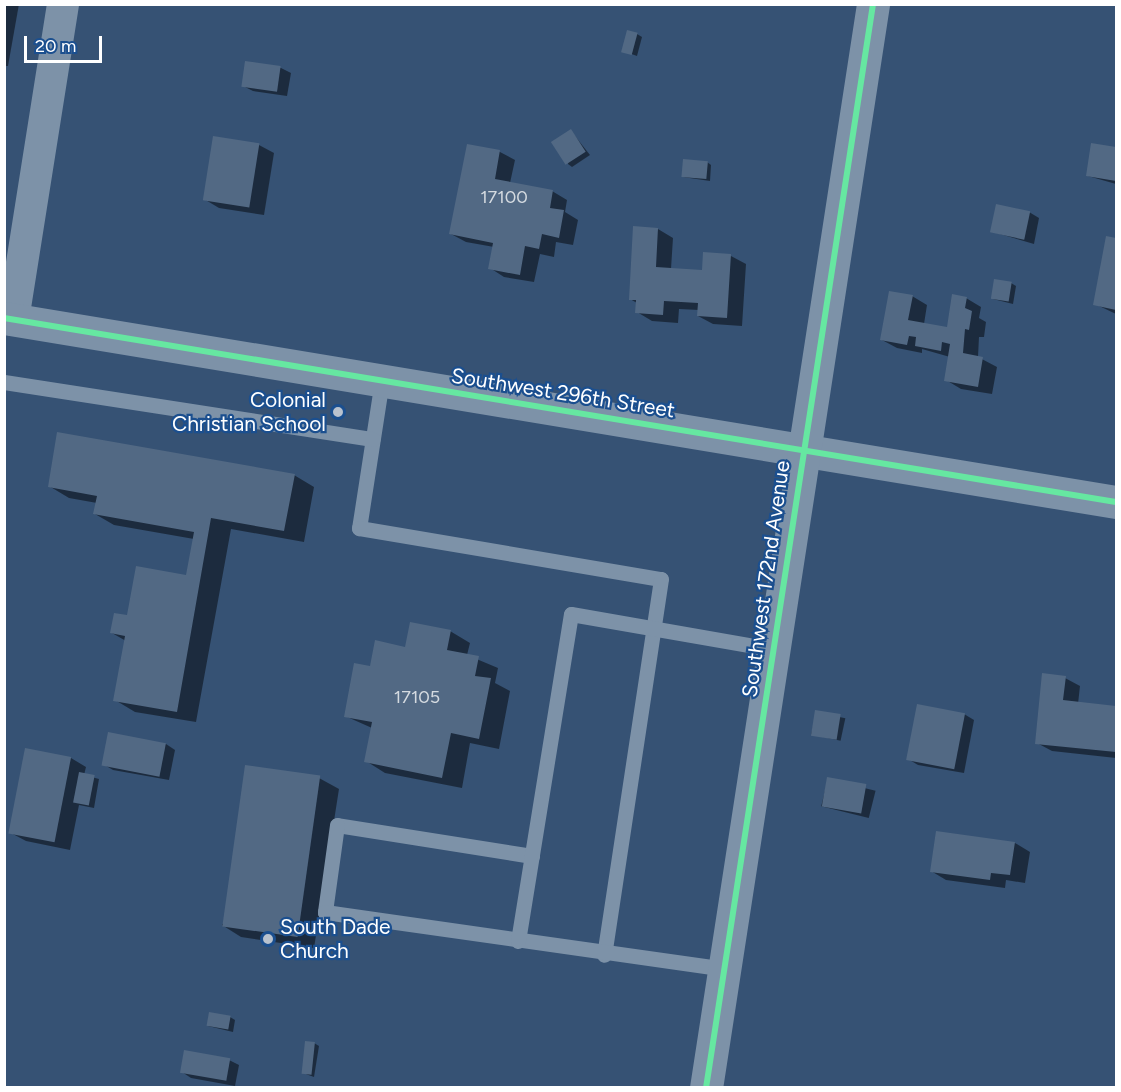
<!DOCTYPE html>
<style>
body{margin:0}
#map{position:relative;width:1121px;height:1092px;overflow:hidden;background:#365274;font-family:Figtree,sans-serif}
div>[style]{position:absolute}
.shadow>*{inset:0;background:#0007;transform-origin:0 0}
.building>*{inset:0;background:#526984;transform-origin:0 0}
.service>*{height:15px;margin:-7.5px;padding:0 7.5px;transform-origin:7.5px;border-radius:7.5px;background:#7d92a8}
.minor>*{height:32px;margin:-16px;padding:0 16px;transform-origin:16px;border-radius:16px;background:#7d92a8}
.tertiary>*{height:33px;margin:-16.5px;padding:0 16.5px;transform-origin:16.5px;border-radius:16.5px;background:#7d92a8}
.cycleway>*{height:6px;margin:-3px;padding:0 3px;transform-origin:3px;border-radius:3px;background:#66e7a1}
.dots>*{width:16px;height:16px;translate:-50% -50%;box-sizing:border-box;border:3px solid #1b4f8f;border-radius:50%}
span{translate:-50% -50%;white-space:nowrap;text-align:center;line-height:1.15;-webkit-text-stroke:4.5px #1b4f8f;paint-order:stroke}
.number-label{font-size:18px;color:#d4dae0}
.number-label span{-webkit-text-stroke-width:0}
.street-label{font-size:21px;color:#fff}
.poi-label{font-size:21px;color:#fff}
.right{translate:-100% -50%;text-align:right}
.left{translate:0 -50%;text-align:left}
.frame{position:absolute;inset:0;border:6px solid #fff;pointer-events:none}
.scale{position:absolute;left:24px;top:36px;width:78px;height:27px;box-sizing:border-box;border:3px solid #fff;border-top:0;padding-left:8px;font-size:18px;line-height:21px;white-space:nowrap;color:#fff;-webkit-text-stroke:4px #1b4f8f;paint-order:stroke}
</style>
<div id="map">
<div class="shadow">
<i style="clip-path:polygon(4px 4px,19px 4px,8px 66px,4px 66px)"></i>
<i style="clip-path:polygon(637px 34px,642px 37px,637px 56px,623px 51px)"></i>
<i style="clip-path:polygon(246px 62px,281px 68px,291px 73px,287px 96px,253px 91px,243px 86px)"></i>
<i style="clip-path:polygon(571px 131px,590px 155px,572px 167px,568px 164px)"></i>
<i style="clip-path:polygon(214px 137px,259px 145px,274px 153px,264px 215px,219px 208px,204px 199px)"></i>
<i style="clip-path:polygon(1092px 145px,1116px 148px,1116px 184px,1088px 176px)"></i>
<i style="clip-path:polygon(468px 146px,500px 152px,515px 160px,510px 183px,552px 191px,567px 200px,565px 212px,578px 220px,573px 245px,556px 242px,554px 257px,540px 254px,534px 282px,504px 277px,490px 268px,494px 247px,466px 242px,451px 234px)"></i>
<i style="clip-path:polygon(707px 162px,711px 165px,710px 181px,683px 177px)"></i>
<i style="clip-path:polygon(1029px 212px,1039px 218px,1034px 244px,993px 232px)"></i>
<i style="clip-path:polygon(658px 229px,673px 238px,671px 269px,703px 272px,731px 256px,746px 264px,742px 326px,713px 324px,698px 316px,699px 310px,679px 309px,678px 323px,652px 321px,637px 312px,637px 303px,630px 299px)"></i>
<i style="clip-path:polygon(1107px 238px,1116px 239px,1116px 314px,1095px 304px)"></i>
<i style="clip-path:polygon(1011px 283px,1016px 286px,1013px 304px,993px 299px)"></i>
<i style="clip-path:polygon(912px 296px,927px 305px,924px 324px,948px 328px,966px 298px,981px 307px,979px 318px,986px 322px,984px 337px,979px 337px,978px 357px,997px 367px,992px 394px,961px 389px,946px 380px,950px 357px,922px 349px,922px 353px,897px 348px,882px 340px)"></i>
<i style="clip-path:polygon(294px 475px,314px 487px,304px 542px,231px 529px,196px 722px,135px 712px,115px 700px,126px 641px,112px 633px,187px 577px,194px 539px,114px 525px,95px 514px,97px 503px,69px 498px,49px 486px)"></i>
<i style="clip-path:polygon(450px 631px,470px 643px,467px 655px,498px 668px,495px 683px,510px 691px,499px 749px,470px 743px,462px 788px,385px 773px,366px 761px,372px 728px,345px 716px,371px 668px)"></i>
<i style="clip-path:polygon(1065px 678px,1080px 686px,1078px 704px,1116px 708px,1116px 758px,1052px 751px,1037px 743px)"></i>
<i style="left:816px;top:712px;width:30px;height:23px;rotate:12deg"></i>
<i style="clip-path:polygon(964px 714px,974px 720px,964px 773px,918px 765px,908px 759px)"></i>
<i style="clip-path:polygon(166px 744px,175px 750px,169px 780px,113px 770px,103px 764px)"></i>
<i style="clip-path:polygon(26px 750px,71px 758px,86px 767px,84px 775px,99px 779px,94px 808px,79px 805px,70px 850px,26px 841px,11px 833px)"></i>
<i style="clip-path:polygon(319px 778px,339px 789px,314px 948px,241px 937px,222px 925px)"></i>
<i style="left:828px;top:779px;width:49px;height:28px;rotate:14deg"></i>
<i style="clip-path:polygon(1015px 843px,1030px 852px,1025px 883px,1006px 880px,1005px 888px,946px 880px,931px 871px)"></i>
<i style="clip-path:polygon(230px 1017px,235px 1020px,233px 1032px,208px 1026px)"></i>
<i style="clip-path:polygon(314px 1043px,319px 1046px,314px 1077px,303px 1073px)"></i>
<i style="clip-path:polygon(229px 1060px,239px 1065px,235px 1086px,191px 1078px,182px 1072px)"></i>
</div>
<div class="building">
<i style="left:627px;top:30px;width:11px;height:23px;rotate:15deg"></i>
<i style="left:245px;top:61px;width:36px;height:26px;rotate:8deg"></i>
<i style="left:571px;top:129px;width:27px;height:24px;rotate:57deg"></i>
<i style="left:213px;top:136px;width:47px;height:65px;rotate:9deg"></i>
<i style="clip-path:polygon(1091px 143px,1116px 147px,1116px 181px,1086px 176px)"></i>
<i style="clip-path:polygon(467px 144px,500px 150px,495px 179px,553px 190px,550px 208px,564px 210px,559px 238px,542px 234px,539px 249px,525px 246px,520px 275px,488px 269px,493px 243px,449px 234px)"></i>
<i style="left:683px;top:159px;width:25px;height:18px;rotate:5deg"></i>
<i style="left:996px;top:204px;width:35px;height:29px;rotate:12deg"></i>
<i style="clip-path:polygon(633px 226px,658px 228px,656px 267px,702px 270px,703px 252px,731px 254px,727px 318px,697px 316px,698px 303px,664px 301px,663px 315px,635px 313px,636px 300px,629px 300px)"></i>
<i style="clip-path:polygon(1106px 236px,1116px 238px,1116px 310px,1093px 305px)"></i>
<i style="left:994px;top:279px;width:18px;height:20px;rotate:9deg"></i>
<i style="clip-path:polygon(889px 291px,913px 295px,908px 320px,947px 327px,952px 294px,967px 297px,965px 308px,972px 311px,969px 330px,965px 329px,963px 353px,983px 357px,978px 387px,944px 381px,950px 344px,942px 342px,941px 351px,915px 346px,916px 337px,909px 336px,907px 345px,880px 340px)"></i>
<i style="clip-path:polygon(57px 432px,295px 474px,284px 531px,211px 518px,177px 712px,113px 701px,125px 636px,110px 633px,114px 613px,127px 615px,136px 566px,186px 575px,194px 532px,93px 514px,97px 496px,48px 487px)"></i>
<i style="clip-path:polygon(410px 622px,451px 630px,447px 650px,479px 656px,475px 676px,491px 678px,479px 739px,451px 733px,442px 778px,364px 762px,372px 722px,344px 717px,354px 663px,370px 666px,375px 640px,405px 647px)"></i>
<i style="clip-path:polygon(1042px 673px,1066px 676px,1063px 700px,1116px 706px,1116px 752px,1035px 744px)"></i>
<i style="left:917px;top:704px;width:49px;height:57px;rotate:11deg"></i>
<i style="left:815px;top:710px;width:26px;height:26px;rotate:9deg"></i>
<i style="left:108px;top:732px;width:59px;height:34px;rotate:11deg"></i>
<i style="left:25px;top:748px;width:47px;height:87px;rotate:11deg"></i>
<i style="left:245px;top:765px;width:76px;height:163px;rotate:8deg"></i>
<i style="left:79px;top:772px;width:16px;height:31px;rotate:11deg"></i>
<i style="left:827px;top:777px;width:40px;height:30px;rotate:10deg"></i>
<i style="clip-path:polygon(936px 831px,1015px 842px,1010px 875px,991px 873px,990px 880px,930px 872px)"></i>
<i style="left:209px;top:1012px;width:22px;height:14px;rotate:10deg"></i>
<i style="left:305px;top:1041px;width:10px;height:33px;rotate:6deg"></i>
<i style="left:184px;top:1050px;width:47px;height:23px;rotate:10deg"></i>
</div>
<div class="service">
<i style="left:382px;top:380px;width:150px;rotate:98.8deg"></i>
<i style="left:359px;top:528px;width:306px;rotate:9.6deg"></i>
<i style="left:661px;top:579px;width:380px;rotate:98.6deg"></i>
<i style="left:4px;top:382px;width:373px;rotate:8.8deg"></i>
<i style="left:532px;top:856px;width:197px;rotate:-171deg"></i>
<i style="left:337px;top:825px;width:88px;rotate:97.9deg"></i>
<i style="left:325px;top:912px;width:403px;rotate:8.1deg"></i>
<i style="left:518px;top:941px;width:331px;rotate:-80.8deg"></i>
<i style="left:571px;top:614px;width:204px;rotate:9.9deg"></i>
</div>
<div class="minor">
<i style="left:13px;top:320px;width:320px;rotate:-81deg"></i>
</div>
<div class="tertiary">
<i style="left:4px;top:318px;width:1127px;rotate:9.4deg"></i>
<i style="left:706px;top:1088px;width:1097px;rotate:-81.24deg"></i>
</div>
<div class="cycleway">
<i style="left:4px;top:318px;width:1127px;rotate:9.4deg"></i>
<i style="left:706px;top:1088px;width:1097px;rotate:-81.24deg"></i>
</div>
<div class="dots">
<i style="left:338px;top:412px;background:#b9c2ce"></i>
<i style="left:268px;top:939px;background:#b9c2ce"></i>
</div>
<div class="number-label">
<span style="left:504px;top:197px">17100</span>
<span style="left:417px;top:697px">17105</span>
</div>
<div class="street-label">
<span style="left:563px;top:393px;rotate:9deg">Southwest 296th Street</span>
<span style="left:766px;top:579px;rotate:-82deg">Southwest 172nd Avenue</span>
</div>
<div class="poi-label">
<span class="right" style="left:326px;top:412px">Colonial<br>Christian School</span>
<span class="left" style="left:280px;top:939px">South Dade<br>Church</span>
</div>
<div class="frame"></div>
<div class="scale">20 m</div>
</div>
